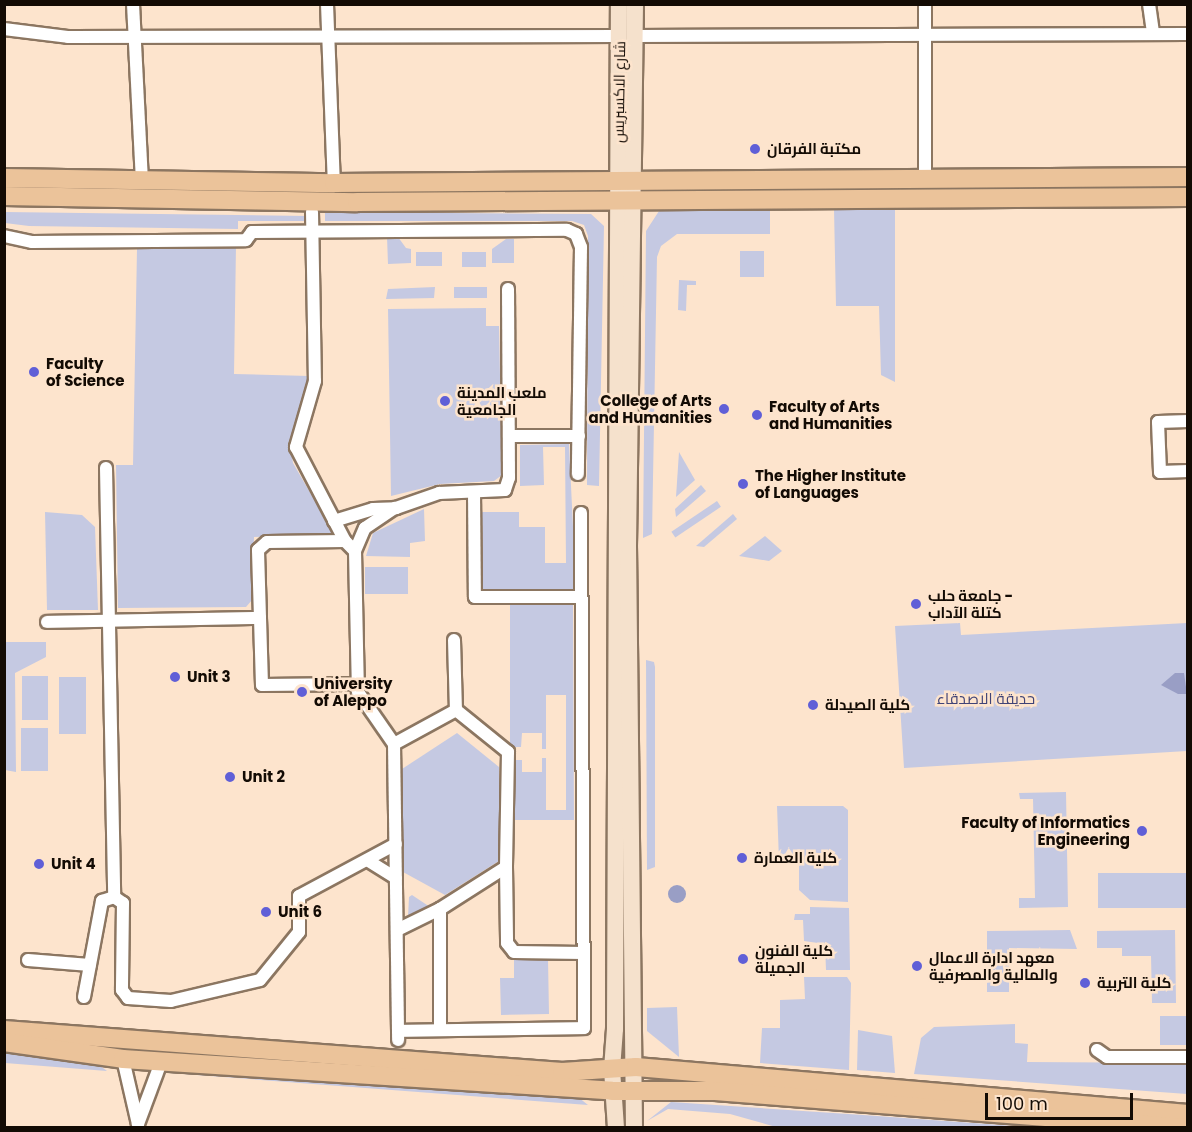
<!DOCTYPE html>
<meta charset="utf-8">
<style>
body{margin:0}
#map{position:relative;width:1192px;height:1132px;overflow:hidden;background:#fde4cd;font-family:Poppins,Cairo,sans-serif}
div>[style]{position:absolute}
.green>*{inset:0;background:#c5c9e2;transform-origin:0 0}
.water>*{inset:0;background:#999ec5}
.round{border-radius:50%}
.roads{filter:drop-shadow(2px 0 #8c7661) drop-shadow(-2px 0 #8c7661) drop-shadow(0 2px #8c7661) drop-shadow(0 -2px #8c7661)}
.street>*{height:12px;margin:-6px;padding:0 6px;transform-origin:6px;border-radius:6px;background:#fff}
.secondary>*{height:16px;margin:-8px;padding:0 8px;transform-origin:8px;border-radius:8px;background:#f5e1cc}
.primary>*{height:18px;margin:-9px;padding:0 9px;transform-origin:9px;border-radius:9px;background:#ebc39a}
.dots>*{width:16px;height:16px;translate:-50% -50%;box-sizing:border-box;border:3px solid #fde4cd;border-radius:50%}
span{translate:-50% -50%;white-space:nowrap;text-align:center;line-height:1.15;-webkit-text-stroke:5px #fde4cd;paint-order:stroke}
.street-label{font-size:15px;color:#130b04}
.poi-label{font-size:15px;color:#130b04;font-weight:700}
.left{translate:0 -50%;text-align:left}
.right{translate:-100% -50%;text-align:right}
.park-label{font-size:15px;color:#3f4377}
.frame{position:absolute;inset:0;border:6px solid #130b04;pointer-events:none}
.scale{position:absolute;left:985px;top:1093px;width:148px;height:27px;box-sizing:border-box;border:3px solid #130b04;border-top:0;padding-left:8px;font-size:18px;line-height:21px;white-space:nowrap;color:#130b04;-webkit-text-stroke:4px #fde4cd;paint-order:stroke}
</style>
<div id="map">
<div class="green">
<i style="clip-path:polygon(834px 209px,895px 209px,895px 382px,881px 375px,879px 306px,836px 306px)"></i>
<i style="clip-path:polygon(770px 210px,770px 234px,677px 234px,661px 246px,657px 257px,652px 534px,643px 538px,646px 231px,659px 211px)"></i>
<i style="clip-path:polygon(5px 212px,307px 216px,307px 221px,238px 221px,238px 229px,29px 226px,5px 223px)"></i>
<i style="clip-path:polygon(325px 212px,591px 214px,604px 226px,599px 486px,587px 485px,588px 236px,584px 225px,572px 221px,325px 221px)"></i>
<i style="clip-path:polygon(387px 237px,398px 237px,406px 248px,411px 249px,411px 263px,388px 264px)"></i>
<i style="clip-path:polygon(506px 239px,514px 239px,514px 263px,492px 263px,492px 249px)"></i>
<i style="clip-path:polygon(236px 246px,234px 374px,309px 376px,291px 450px,293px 463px,334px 534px,254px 537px,252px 600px,246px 607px,118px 608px,116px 465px,133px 465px,137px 249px)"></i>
<i style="left:740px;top:251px;width:24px;height:26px"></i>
<i style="left:416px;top:252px;width:26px;height:14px"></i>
<i style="left:486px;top:252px;width:15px;height:24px;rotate:90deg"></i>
<i style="clip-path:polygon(679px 280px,696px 281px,696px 285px,687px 285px,686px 311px,678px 310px)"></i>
<i style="clip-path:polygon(435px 287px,434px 298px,386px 299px,388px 289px)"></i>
<i style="left:454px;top:287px;width:33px;height:11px"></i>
<i style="clip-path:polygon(486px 308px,486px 326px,499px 326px,502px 475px,494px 481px,440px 484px,391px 496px,388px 309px)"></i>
<i style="clip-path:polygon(569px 444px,576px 589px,483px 590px,482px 512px,519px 512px,519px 527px,545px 527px,545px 563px,566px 563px,565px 447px,543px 447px,544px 485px,520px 486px,520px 445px)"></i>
<i style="clip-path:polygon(679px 452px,695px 480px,676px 497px)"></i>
<i style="clip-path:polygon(701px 485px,706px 491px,676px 517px,675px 509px)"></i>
<i style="left:717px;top:501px;width:7px;height:55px;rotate:56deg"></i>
<i style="clip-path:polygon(424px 509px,425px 541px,410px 543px,410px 557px,366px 556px,373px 533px)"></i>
<i style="clip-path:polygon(45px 512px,82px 515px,95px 527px,98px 610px,47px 610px)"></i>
<i style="clip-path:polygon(733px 514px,737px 519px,704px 547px,696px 546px)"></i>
<i style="clip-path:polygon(765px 536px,782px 551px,769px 561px,739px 556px)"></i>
<i style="left:365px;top:567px;width:43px;height:27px"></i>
<i style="clip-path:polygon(510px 603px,573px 603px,574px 820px,515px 820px,514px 760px,522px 760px,522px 772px,542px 772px,542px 758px,546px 758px,546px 810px,566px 810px,566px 695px,546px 695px,546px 749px,542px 749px,542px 733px,522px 733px,521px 747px,510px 747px)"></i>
<i style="clip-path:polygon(960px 623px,961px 635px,1187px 623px,1187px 751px,904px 768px,895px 626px)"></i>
<i style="clip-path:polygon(5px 642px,46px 642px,46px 657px,15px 673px,16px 772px,5px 770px)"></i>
<i style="clip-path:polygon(646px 660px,654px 662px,655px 667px,655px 867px,647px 870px)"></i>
<i style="left:22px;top:676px;width:26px;height:44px"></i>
<i style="left:59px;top:677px;width:27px;height:57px"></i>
<i style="left:21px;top:728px;width:27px;height:43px"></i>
<i style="clip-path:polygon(457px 733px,499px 767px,499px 861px,445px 895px,403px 872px,402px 769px)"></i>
<i style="clip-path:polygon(1066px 792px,1068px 907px,1019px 908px,1019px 898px,1035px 898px,1033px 799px,1020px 799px,1019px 793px)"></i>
<i style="clip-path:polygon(777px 806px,843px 806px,848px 810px,848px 902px,810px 900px,799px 890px,799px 863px,779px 861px)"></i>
<i style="left:1187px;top:873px;width:35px;height:89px;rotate:90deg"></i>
<i style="clip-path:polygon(412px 895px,430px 907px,412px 919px,408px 917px,409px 897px)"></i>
<i style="clip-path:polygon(810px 907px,849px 908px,850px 970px,826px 970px,825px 944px,804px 941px,803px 920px,794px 920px,795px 914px,810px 914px)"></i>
<i style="clip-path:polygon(1070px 930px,1077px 949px,1009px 948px,1009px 992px,987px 992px,987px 931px)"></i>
<i style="clip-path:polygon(1175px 930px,1176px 1003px,1152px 1003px,1151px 956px,1122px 956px,1122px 948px,1097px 948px,1097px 931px)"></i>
<i style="clip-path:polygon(548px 959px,549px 1014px,501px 1015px,500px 978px,514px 978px,514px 960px)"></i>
<i style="clip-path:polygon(804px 977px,847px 977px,851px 983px,849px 1070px,760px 1063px,762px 1028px,780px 1028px,780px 1000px,805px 999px)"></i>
<i style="clip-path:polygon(677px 1007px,679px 1057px,647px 1031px,647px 1008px)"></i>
<i style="left:1160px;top:1016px;width:27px;height:29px"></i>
<i style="clip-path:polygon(1015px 1024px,1015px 1043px,1028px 1044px,1027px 1062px,1187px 1063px,1187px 1094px,914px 1074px,921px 1038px,934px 1027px)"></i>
<i style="clip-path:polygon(858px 1030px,892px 1036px,895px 1073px,857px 1070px)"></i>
<i style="clip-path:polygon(5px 1053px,99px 1065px,107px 1071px,5px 1063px)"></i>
<i style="clip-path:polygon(174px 1070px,578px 1097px,588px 1105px,170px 1073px)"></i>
<i style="clip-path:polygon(671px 1102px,863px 1115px,1029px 1127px,776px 1127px,730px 1114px,668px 1109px,647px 1121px)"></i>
</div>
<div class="water">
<i style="clip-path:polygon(1175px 673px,1184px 673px,1187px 694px,1178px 694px,1161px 685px)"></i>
<i class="round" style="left:668px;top:885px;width:18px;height:18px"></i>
</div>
<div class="roads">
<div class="street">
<i style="left:133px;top:4px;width:178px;rotate:87.1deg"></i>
<i style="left:327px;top:4px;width:179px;rotate:87.8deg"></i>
<i style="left:925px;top:4px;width:174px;rotate:90deg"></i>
<i style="left:1149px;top:4px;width:30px;rotate:82deg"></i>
<i style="left:4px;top:29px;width:64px;rotate:7.1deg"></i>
<i style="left:68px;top:37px;width:552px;rotate:-0.1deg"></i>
<i style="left:635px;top:36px;width:553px;rotate:-0.21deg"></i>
<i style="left:312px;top:212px;width:169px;rotate:89deg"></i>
<i style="left:315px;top:381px;width:69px;rotate:106.1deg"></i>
<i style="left:296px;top:447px;width:106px;rotate:62.5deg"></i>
<i style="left:345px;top:541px;width:14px;rotate:45deg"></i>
<i style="left:355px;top:551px;width:141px;rotate:88.8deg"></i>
<i style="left:358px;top:692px;width:63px;rotate:55.3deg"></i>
<i style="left:394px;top:744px;width:296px;rotate:89.2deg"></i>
<i style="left:4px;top:236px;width:29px;rotate:12deg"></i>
<i style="left:32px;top:242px;width:214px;rotate:-0.5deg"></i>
<i style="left:246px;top:240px;width:10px;rotate:-53deg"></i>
<i style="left:252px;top:232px;width:315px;rotate:-0.4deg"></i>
<i style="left:567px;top:230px;width:10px;rotate:24deg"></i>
<i style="left:576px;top:234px;width:14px;rotate:69deg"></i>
<i style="left:581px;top:247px;width:227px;rotate:90.8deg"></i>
<i style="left:1188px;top:421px;width:30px;rotate:178deg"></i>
<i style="left:1158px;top:422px;width:50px;rotate:87.7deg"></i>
<i style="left:1160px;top:472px;width:28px;rotate:-2deg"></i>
<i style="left:509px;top:436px;width:70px"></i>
<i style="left:106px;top:468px;width:429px;rotate:88.9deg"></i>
<i style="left:114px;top:897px;width:11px;rotate:34deg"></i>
<i style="left:123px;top:903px;width:87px;rotate:90.7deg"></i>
<i style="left:122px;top:990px;width:10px;rotate:53deg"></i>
<i style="left:128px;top:998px;width:43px;rotate:4deg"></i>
<i style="left:171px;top:1001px;width:91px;rotate:-13.3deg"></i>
<i style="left:260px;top:980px;width:62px;rotate:-50.9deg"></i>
<i style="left:299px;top:932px;width:36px;rotate:-90deg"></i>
<i style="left:299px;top:896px;width:110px;rotate:-28.2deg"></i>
<i style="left:474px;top:492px;width:105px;rotate:89.5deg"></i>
<i style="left:475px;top:597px;width:106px"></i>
<i style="left:334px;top:521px;width:41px;rotate:-17.1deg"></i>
<i style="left:373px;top:509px;width:23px;rotate:-2deg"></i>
<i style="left:396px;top:508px;width:46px;rotate:-19.2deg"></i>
<i style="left:439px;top:493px;width:66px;rotate:-2.6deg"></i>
<i style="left:505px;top:490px;width:13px;rotate:-72deg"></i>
<i style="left:509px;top:478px;width:189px;rotate:-90.3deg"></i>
<i style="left:355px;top:551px;width:25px;rotate:-67deg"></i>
<i style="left:365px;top:528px;width:36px;rotate:-34deg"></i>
<i style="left:260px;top:618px;width:67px;rotate:88.3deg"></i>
<i style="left:262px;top:685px;width:96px;rotate:-0.6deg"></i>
<i style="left:47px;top:622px;width:213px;rotate:-1.1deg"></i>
<i style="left:260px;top:618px;width:68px;rotate:-91.7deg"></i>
<i style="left:258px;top:550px;width:12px;rotate:-42deg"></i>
<i style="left:267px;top:542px;width:78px;rotate:-0.7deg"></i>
<i style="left:454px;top:640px;width:70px;rotate:88.4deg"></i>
<i style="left:394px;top:744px;width:71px;rotate:-28.7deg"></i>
<i style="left:456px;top:710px;width:67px;rotate:38.9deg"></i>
<i style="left:508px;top:752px;width:115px;rotate:91deg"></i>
<i style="left:506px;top:867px;width:78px;rotate:147.5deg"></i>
<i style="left:440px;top:909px;width:121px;rotate:90deg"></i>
<i style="left:367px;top:860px;width:34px;rotate:32deg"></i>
<i style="left:506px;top:867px;width:76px;rotate:89.2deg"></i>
<i style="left:507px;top:943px;width:11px;rotate:52deg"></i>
<i style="left:514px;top:952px;width:69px;rotate:0.8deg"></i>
<i style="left:397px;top:930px;width:48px;rotate:-26deg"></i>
<i style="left:28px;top:960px;width:62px;rotate:4.6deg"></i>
<i style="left:84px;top:997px;width:98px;rotate:-79.4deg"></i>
<i style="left:102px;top:901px;width:13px;rotate:-18deg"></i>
<i style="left:398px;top:1031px;width:186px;rotate:-0.9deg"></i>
<i style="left:584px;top:1028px;width:515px;rotate:-90.33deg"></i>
<i style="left:1097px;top:1050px;width:12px;rotate:35deg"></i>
<i style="left:1107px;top:1057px;width:81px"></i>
<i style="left:123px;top:1059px;width:67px;rotate:77deg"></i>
<i style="left:138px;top:1124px;width:66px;rotate:-69.6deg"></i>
</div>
<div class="secondary">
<i style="left:616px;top:1128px;width:59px;rotate:-93.9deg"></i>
<i style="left:612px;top:1069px;width:40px;rotate:-85.7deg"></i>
<i style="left:615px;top:1029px;width:1025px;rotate:-89.78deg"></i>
<i style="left:634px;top:1128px;width:582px;rotate:-90.59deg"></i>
<i style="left:628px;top:546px;width:542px;rotate:-89.26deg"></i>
</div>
<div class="primary">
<i style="left:4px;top:178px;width:330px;rotate:0.9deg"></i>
<i style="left:334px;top:183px;width:854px;rotate:-0.4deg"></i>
<i style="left:4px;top:196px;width:353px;rotate:1deg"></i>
<i style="left:357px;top:202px;width:831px;rotate:-0.34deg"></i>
<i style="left:4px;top:1030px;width:560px;rotate:4.3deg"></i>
<i style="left:562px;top:1072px;width:74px;rotate:-3.9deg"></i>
<i style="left:636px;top:1067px;width:554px;rotate:4.87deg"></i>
<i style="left:4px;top:1042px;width:120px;rotate:8.1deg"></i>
<i style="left:123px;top:1059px;width:490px;rotate:3.7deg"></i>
<i style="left:612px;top:1091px;width:103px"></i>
<i style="left:715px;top:1091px;width:469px;rotate:4.5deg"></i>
</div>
</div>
<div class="dots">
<i style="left:755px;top:149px;background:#605fd7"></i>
<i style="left:34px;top:372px;background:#605fd7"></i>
<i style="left:445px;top:401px;background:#605fd7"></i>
<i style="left:724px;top:409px;background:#605fd7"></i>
<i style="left:757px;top:415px;background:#605fd7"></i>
<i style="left:743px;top:484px;background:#605fd7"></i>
<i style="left:916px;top:604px;background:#605fd7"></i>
<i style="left:175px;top:677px;background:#605fd7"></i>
<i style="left:302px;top:692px;background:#605fd7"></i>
<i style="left:813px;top:705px;background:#605fd7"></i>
<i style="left:230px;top:777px;background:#605fd7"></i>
<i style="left:1142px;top:831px;background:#605fd7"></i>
<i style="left:742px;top:858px;background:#605fd7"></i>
<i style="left:39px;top:864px;background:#605fd7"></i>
<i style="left:266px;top:912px;background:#605fd7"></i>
<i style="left:743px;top:959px;background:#605fd7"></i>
<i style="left:917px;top:966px;background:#605fd7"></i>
<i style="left:1085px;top:983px;background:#605fd7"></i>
</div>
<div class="street-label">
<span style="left:619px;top:92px;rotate:-89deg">شارع الاكسبريس</span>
</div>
<div class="poi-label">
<span class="left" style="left:767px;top:149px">مكتبة الفرقان</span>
<span class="left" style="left:46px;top:372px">Faculty<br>of Science</span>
<span class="left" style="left:457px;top:401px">ملعب المدينة<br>الجامعية</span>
<span class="right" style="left:712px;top:409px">College of Arts<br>and Humanities</span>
<span class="left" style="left:769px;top:415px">Faculty of Arts<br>and Humanities</span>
<span class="left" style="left:755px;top:484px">The Higher Institute<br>of Languages</span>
<span class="left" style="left:928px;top:604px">جامعة حلب -<br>كتلة الآداب</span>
<span class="left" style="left:187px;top:677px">Unit 3</span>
<span class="left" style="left:314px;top:692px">University<br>of Aleppo</span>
<span class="left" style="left:825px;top:705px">كلية الصيدلة</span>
<span class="left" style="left:242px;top:777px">Unit 2</span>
<span class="right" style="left:1130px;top:831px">Faculty of Informatics<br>Engineering</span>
<span class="left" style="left:754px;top:858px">كلية العمارة</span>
<span class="left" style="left:51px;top:864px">Unit 4</span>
<span class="left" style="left:278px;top:912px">Unit 6</span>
<span class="left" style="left:755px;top:959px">كلية الفنون<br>الجميلة</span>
<span class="left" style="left:929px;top:966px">معهد ادارة الاعمال<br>والمالية والمصرفية</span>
<span class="left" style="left:1097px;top:983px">كلية التربية</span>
</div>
<div class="park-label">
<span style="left:986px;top:699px">حديقة الاصدقاء</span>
</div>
<div class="frame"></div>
<div class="scale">100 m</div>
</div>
